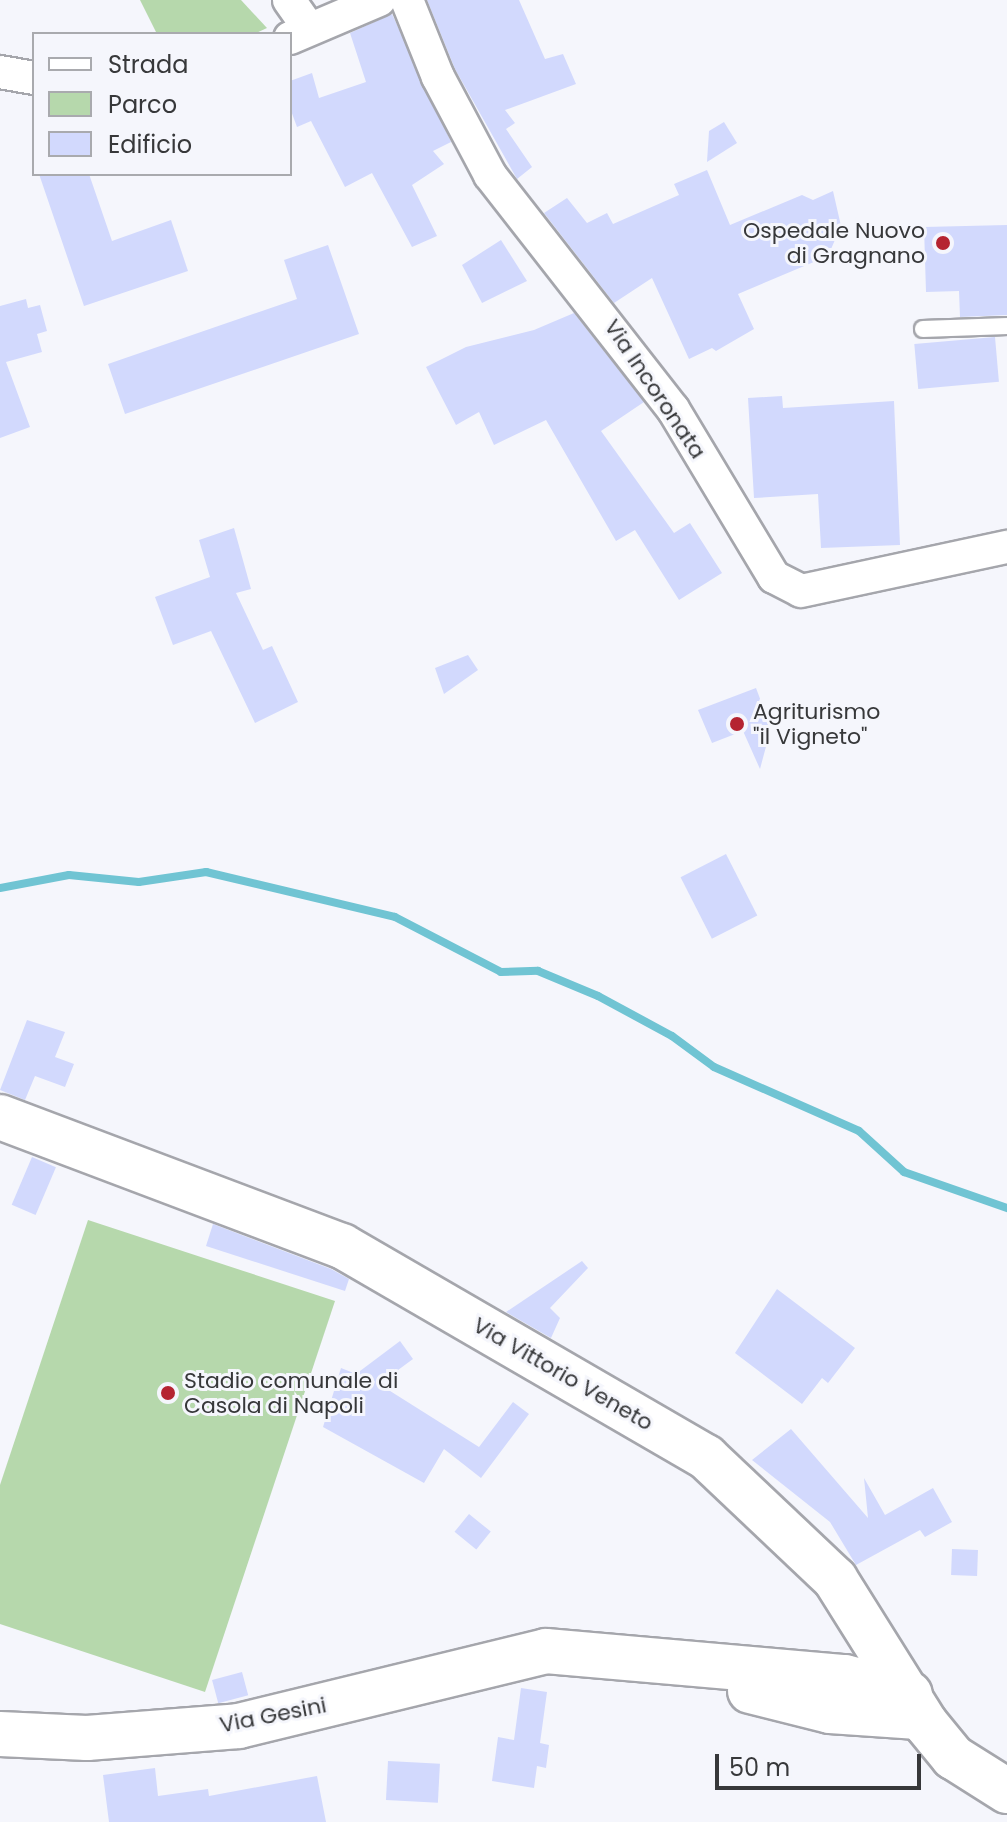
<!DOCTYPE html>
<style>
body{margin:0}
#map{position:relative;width:1007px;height:1822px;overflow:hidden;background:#f5f6fc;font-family:Poppins,sans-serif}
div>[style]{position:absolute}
.green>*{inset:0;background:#b6d8ac}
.stream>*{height:8px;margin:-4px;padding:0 4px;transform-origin:4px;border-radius:4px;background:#70c4d3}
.building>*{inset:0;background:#d2d9fd;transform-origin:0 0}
.roads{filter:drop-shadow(2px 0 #a5a6ac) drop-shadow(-2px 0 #a5a6ac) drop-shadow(0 2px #a5a6ac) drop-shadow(0 -2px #a5a6ac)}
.lane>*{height:16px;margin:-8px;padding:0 8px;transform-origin:8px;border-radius:8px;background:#fff}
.street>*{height:32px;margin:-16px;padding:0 16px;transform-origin:16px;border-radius:16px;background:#fff}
.secondary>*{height:44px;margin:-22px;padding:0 22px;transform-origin:22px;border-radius:22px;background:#fff}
.dots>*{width:22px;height:22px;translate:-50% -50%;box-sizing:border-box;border:4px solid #f5f6fc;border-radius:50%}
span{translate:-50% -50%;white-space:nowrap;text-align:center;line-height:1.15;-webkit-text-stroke:6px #f5f6fc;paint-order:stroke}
.poi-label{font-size:22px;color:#37383a}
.right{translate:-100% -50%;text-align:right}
.left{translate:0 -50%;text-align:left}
.street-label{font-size:22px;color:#37383a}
.legend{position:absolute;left:32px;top:32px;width:260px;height:144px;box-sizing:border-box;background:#f5f6fc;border:2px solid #a9aaae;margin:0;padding:10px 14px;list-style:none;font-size:24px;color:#37383a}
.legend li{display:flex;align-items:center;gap:16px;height:40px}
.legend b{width:40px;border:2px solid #a9aaae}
.scale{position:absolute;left:715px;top:1754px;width:206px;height:36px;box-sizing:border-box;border:4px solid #37383a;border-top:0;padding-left:10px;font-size:24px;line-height:28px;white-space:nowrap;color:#37383a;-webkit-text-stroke:6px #f5f6fc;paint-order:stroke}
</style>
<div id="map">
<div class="green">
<i style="clip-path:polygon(140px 0,241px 0,267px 28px,254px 34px,157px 34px)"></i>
<i style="clip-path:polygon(88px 1220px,335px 1301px,205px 1692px,0 1624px,0 1485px)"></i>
</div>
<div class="stream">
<i style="left:0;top:888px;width:70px;rotate:-10.7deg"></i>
<i style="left:69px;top:875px;width:70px;rotate:5.7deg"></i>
<i style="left:139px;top:882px;width:68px;rotate:-8.5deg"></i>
<i style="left:206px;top:872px;width:194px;rotate:13.4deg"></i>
<i style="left:395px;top:917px;width:119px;rotate:27.4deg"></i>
<i style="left:501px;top:972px;width:37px;rotate:-2deg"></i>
<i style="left:538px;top:971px;width:65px;rotate:22.6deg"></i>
<i style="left:598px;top:996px;width:84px;rotate:28.4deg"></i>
<i style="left:672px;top:1036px;width:52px;rotate:36.4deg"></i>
<i style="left:714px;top:1067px;width:158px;rotate:23.8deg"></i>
<i style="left:859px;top:1131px;width:61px;rotate:42.3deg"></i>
<i style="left:904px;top:1172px;width:109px;rotate:19.3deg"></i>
</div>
<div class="building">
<i style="clip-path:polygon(427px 0,519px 0,545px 59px,563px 54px,576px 84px,505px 110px,515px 123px,506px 129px,532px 167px,517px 179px,455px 69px)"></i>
<i style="clip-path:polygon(392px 14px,451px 142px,433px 151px,444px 164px,412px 185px,437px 236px,412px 247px,372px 173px,345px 187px,311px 121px,297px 127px,290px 108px,290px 81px,312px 73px,319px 98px,366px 82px,350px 33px)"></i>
<i style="clip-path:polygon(724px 122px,737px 143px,707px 162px,709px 131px)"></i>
<i style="clip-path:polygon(707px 170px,730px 225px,802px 195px,813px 200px,833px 191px,841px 226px,828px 256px,738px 294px,754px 329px,716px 351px,712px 348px,689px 359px,652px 278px,614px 303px,544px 213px,567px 198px,587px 223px,607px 213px,613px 224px,679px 195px,674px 184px)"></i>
<i style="clip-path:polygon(39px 174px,89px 174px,112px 241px,171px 220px,188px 271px,84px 306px)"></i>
<i style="clip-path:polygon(1007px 225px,1007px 315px,960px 317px,959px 291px,926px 292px,924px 227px)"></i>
<i style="clip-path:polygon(501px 240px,527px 281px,482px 303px,462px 265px)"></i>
<i style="clip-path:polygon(328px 245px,359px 334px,125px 414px,108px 364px,297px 299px,284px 260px)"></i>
<i style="clip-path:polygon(26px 299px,28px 308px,40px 305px,47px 331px,37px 334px,42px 352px,6px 362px,30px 427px,0 438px,0 306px)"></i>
<i style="clip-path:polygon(574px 313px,644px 402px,601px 431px,674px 533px,690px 523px,722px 573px,679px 600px,635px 530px,616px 541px,546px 420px,494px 445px,479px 412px,456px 425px,426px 367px,466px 347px,534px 330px)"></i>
<i style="left:995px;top:337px;width:45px;height:81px;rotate:85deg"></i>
<i style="clip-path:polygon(782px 396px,783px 408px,894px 401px,900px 545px,821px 548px,818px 494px,754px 498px,748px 398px)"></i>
<i style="clip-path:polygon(234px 528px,251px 589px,236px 593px,263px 650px,272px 646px,298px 702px,255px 723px,211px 631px,173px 645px,155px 597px,210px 577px,199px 540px)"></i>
<i style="clip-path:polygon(468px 655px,478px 670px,444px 694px,435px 668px)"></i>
<i style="clip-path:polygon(756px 688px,771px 728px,760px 769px,743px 731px,712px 743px,698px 710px)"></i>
<i style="left:726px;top:854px;width:69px;height:51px;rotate:63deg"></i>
<i style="clip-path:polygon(27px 1020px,65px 1032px,55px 1057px,74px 1064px,65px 1087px,35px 1076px,25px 1100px,0 1090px)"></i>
<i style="left:32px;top:1157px;width:26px;height:52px;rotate:23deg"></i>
<i style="clip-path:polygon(213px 1224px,331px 1269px,349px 1279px,345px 1291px,206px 1246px)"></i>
<i style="clip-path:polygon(582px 1261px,588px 1268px,550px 1308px,560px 1318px,551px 1338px,506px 1312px)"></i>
<i style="clip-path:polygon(777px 1289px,855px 1348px,828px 1383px,822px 1378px,802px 1404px,735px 1353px)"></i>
<i style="clip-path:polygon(400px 1341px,413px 1359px,379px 1384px,479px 1447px,513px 1402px,529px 1414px,481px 1478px,444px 1449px,424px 1483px,323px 1427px,341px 1368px,356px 1374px)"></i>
<i style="clip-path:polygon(791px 1429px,868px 1518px,864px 1478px,885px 1515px,933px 1488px,952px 1522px,925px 1537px,920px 1530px,856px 1565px,830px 1522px,752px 1460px)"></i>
<i style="left:469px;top:1514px;width:28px;height:23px;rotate:39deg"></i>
<i style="left:952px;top:1549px;width:26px;height:26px;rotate:2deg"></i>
<i style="left:242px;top:1672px;width:24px;height:31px;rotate:75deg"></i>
<i style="clip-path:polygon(521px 1688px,547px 1692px,540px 1743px,549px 1745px,546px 1768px,537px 1766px,534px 1788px,492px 1781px,498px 1737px,514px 1740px)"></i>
<i style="left:388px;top:1761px;width:52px;height:39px;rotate:3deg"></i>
<i style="clip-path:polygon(155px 1768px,158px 1796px,208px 1789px,209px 1796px,317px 1776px,326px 1822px,109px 1822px,103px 1775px)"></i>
</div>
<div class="roads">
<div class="lane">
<i style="left:923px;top:329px;width:84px;rotate:-2deg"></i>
</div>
<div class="street">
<i style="left:289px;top:0;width:35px;rotate:55deg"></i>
<i style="left:407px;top:0;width:83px;rotate:68.1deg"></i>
<i style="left:438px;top:77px;width:111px;rotate:62deg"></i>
<i style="left:490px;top:175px;width:297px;rotate:52deg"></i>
<i style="left:673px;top:409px;width:196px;rotate:59deg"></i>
<i style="left:774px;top:577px;width:30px;rotate:27deg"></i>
<i style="left:801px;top:591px;width:211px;rotate:-12.1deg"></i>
<i style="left:290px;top:38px;width:97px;rotate:-23.1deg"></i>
<i style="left:0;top:72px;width:35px;rotate:10deg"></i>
</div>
<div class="secondary">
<i style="left:0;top:1117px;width:366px;rotate:20.7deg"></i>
<i style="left:342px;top:1246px;width:421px;rotate:30.1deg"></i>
<i style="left:706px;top:1457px;width:178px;rotate:43.4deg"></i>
<i style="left:835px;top:1579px;width:171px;rotate:57.9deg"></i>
<i style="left:926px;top:1724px;width:43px;rotate:50.7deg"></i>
<i style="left:953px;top:1757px;width:64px;rotate:32.2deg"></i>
<i style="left:750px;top:1691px;width:82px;rotate:14deg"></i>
<i style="left:830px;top:1711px;width:88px;rotate:3.9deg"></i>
<i style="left:0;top:1734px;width:87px;rotate:2.6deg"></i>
<i style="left:87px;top:1738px;width:152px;rotate:-4.5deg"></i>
<i style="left:239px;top:1726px;width:316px;rotate:-13.7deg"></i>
<i style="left:546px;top:1651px;width:300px;rotate:5deg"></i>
<i style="left:845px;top:1677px;width:67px;rotate:14.7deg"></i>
</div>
</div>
<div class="dots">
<i style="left:943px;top:243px;background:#b52431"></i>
<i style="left:737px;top:724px;background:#b52431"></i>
<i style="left:168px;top:1393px;background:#b52431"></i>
</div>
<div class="poi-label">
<span class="right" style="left:925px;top:243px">Ospedale Nuovo<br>di Gragnano</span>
<span class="left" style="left:753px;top:724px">Agriturismo<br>"il Vigneto"</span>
<span class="left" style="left:184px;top:1393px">Stadio comunale di<br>Casola di Napoli</span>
</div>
<div class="street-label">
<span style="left:655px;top:389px;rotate:56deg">Via Incoronata</span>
<span style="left:563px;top:1374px;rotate:30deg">Via Vittorio Veneto</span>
<span style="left:273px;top:1715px;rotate:-11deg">Via Gesini</span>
</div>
<ul class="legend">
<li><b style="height:10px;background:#fff"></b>Strada</li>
<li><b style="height:22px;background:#b6d8ac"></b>Parco</li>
<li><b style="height:22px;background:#d2d9fd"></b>Edificio</li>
</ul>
<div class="scale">50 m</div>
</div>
